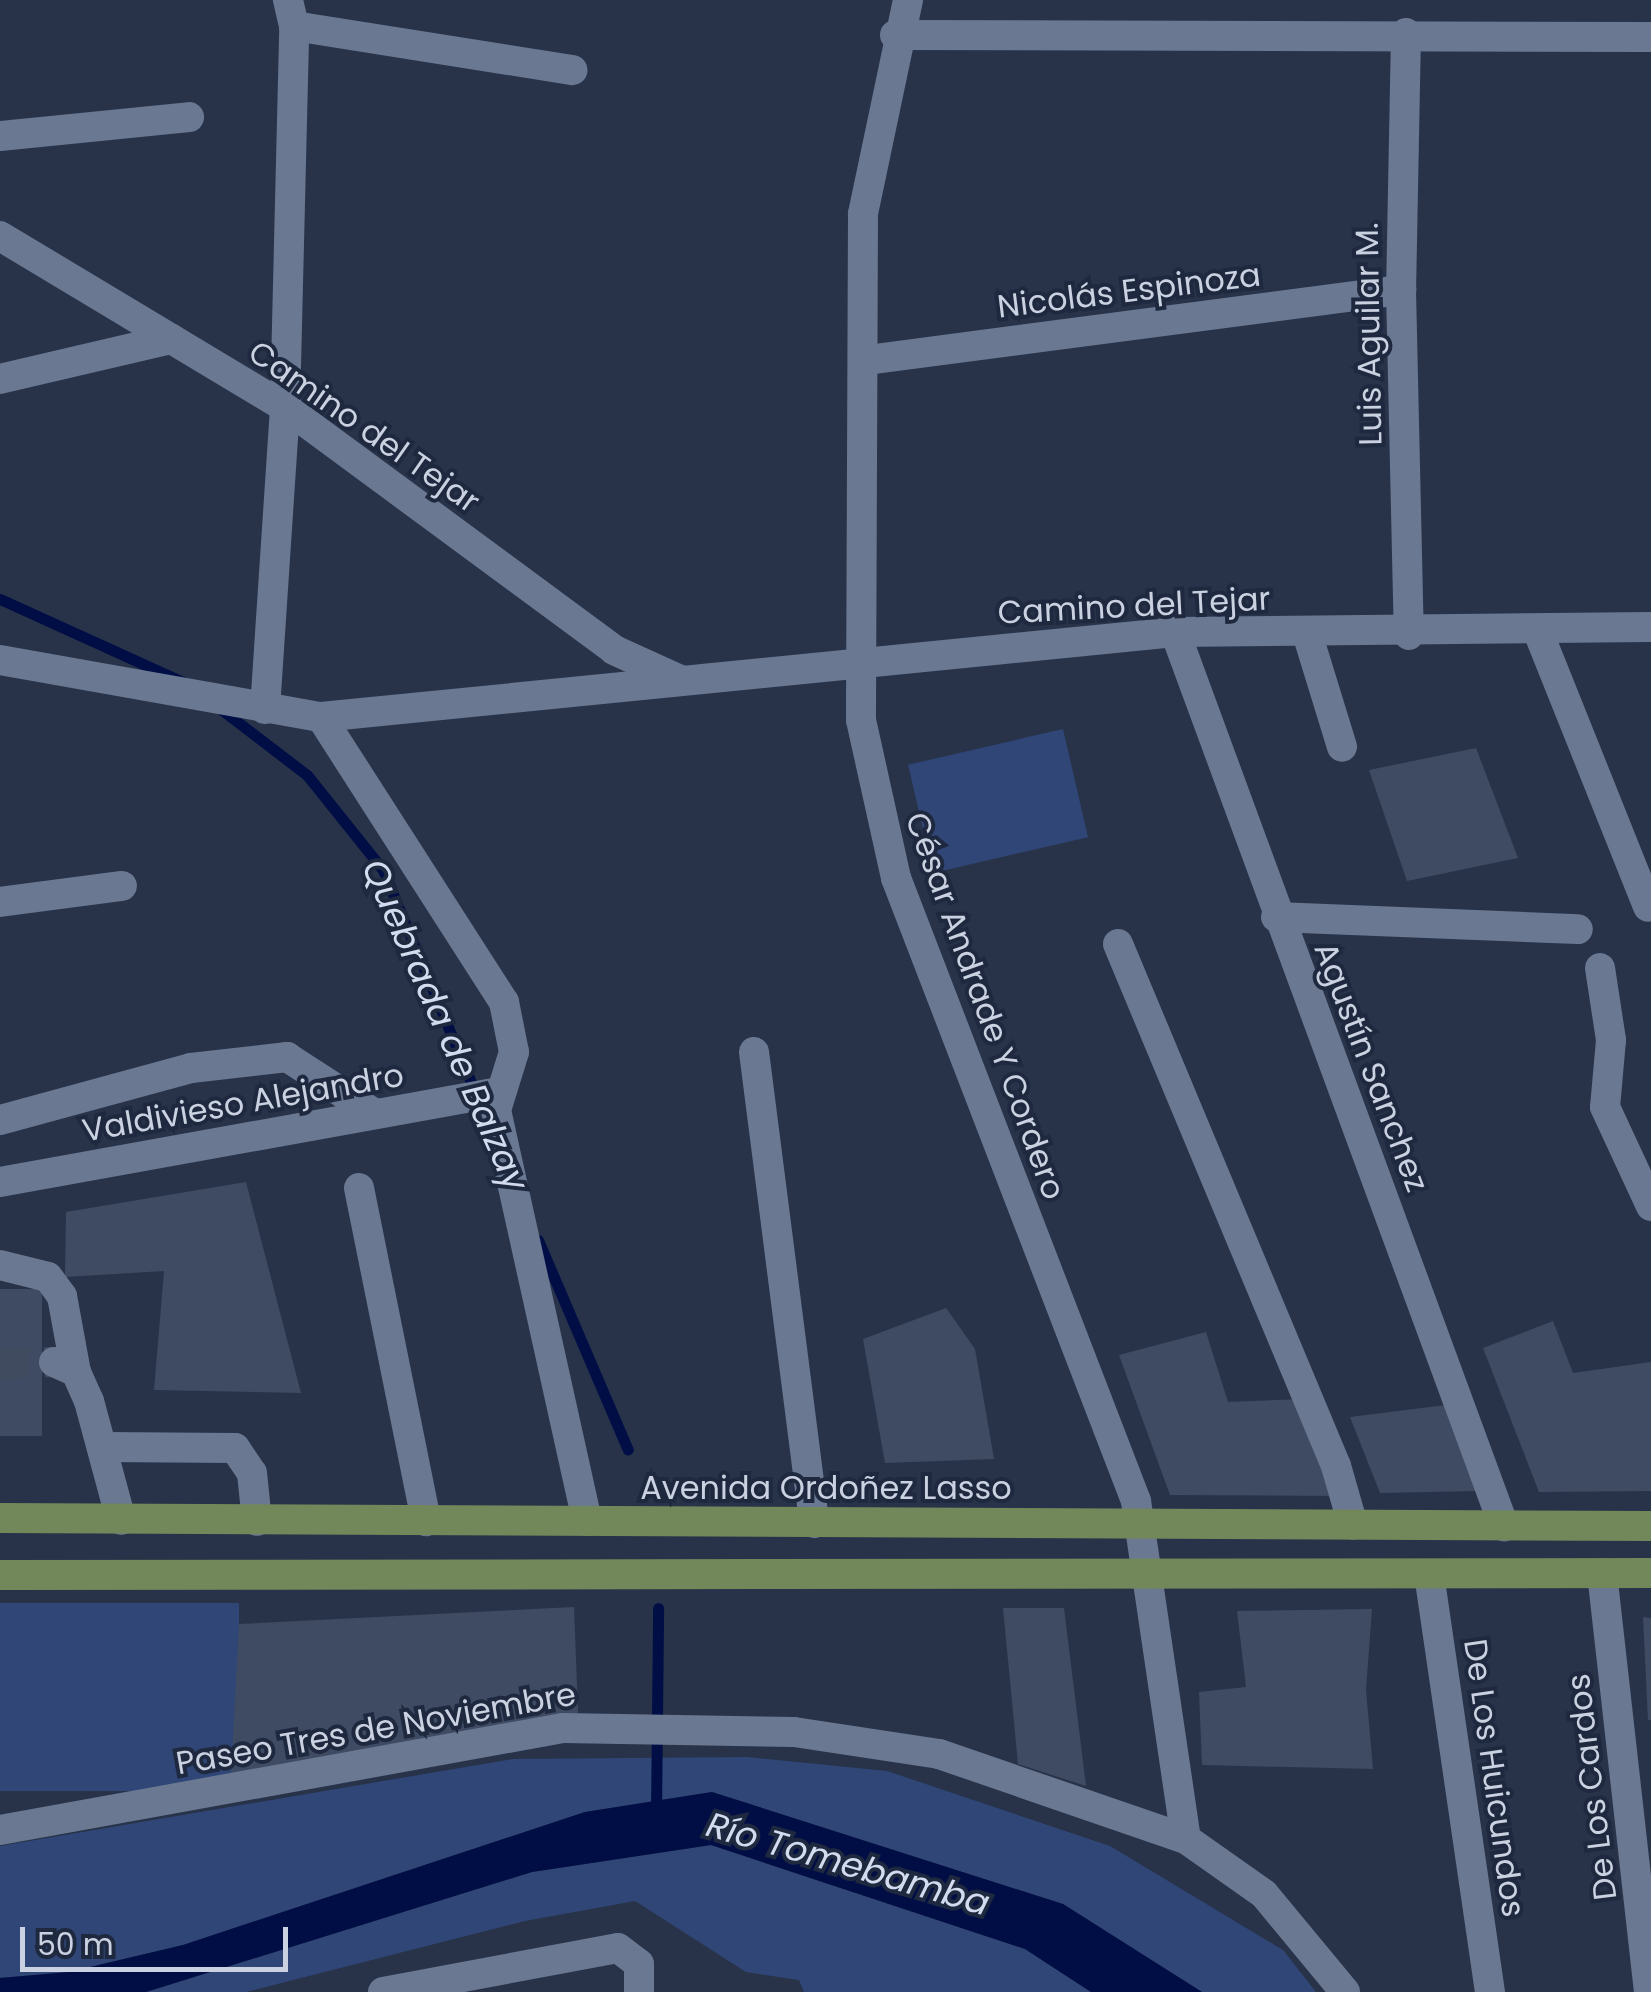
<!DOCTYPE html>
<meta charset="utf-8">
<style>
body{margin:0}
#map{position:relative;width:1651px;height:1992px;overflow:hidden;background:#283349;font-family:Poppins,sans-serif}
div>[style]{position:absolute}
.green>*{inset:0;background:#2f4677;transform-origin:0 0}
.water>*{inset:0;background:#010e46}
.stream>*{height:11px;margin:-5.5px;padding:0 5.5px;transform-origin:5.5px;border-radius:5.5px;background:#010e46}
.building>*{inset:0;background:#3f4b63;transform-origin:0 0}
.minor-tunnel>*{height:30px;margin-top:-15px;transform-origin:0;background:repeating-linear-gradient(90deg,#404b60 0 30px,transparent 0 45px)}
.minor>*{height:30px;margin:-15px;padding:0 15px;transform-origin:15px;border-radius:15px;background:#6a7892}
.major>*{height:30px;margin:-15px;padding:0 15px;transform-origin:15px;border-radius:15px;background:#73885a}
span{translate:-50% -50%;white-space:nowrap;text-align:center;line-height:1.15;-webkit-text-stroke:8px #1e293f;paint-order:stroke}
.street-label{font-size:32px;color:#cad1e0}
.water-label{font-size:35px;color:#d2dcee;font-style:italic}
.scale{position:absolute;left:20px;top:1927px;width:268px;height:45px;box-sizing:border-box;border:5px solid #cad1e0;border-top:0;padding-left:12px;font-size:30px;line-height:35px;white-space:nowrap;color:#cad1e0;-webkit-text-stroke:8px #1e293f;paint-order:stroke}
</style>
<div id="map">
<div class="green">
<i style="left:1063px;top:729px;width:111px;height:159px;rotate:77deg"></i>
<i style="left:0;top:1603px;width:239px;height:188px"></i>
<i style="clip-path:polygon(747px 1757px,887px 1771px,1110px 1846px,1283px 1950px,1316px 1992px,1202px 1992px,1063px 1904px,712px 1792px,585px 1812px,183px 1945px,69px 1972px,0 1978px,0 1846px,513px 1759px)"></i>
<i style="clip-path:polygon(711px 1845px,1025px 1949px,1091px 1992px,804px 1992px,799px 1980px,746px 1972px,635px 1901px,525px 1921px,246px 1992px,146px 1992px,532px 1872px)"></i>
</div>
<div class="water">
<i style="clip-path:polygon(712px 1792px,1063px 1904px,1202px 1992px,1091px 1992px,1025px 1949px,711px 1845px,532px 1872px,146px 1992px,0 1992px,0 1978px,69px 1972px,183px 1945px,585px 1812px)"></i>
</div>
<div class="stream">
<i style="left:0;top:599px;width:205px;rotate:24.4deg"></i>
<i style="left:218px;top:707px;width:112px;rotate:37.4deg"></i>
<i style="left:307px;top:775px;width:122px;rotate:51.3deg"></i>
<i style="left:383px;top:870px;width:243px;rotate:67.5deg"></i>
<i style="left:538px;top:1240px;width:228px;rotate:66.8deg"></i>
<i style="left:656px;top:1813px;width:205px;rotate:-89.4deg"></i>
</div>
<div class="building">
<i style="clip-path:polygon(1476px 748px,1518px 858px,1407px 881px,1369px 770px)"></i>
<i style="clip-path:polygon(246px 1182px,301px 1393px,154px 1390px,164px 1271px,65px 1277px,66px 1212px)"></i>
<i style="left:0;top:1289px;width:42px;height:147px"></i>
<i style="clip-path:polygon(946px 1308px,975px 1349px,994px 1459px,885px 1463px,863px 1339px)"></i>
<i style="clip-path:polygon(1553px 1321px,1573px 1373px,1651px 1362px,1651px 1491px,1539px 1492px,1483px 1348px)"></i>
<i style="clip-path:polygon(1206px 1332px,1228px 1402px,1303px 1399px,1339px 1496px,1170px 1495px,1119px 1355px)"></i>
<i style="clip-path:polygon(1446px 1405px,1477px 1491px,1380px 1493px,1350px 1417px)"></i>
<i style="clip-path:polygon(574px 1607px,578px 1713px,231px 1774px,239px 1624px)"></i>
<i style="clip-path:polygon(1003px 1608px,1064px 1608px,1086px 1786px,1018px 1764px)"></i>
<i style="clip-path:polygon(1372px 1609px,1366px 1690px,1373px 1769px,1202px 1765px,1199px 1692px,1246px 1687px,1237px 1611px)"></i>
<i style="clip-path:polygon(1643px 1617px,1651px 1618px,1651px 1720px,1648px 1720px)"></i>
</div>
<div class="minor-tunnel">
<i style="left:0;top:1364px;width:54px;rotate:-2.1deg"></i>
</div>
<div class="minor">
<i style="left:908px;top:0;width:219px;rotate:101.9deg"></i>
<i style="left:863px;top:214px;width:506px;rotate:90.23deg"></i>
<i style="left:861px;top:720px;width:162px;rotate:77.5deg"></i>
<i style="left:896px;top:878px;width:668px;rotate:68.93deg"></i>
<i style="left:1136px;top:1501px;width:342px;rotate:81.6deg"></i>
<i style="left:294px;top:26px;width:282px;rotate:9deg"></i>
<i style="left:1406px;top:33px;width:257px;rotate:91.1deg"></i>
<i style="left:1401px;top:290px;width:345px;rotate:88.7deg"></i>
<i style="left:895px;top:35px;width:756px;rotate:0.15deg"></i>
<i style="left:0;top:136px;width:190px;rotate:-5.7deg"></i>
<i style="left:0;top:236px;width:332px;rotate:31deg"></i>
<i style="left:285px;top:407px;width:409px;rotate:36.4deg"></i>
<i style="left:614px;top:650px;width:72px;rotate:24.4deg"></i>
<i style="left:867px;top:360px;width:539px;rotate:-7.47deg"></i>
<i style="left:0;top:379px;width:176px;rotate:-13.2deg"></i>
<i style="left:1537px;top:629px;width:299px;rotate:68.2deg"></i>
<i style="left:1175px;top:632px;width:953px;rotate:69.8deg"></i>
<i style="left:1307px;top:633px;width:119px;rotate:72.9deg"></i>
<i style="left:0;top:660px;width:326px;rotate:10.1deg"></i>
<i style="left:321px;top:717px;width:858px;rotate:-5.68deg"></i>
<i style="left:1175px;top:632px;width:476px;rotate:-0.6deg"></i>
<i style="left:265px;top:709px;width:303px;rotate:-86.2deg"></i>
<i style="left:285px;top:407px;width:381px;rotate:-88.6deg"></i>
<i style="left:294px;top:26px;width:27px;rotate:-103deg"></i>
<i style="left:321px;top:717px;width:339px;rotate:57.3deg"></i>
<i style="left:504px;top:1002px;width:51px;rotate:78.7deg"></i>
<i style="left:514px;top:1052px;width:61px;rotate:107.2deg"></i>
<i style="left:496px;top:1110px;width:421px;rotate:77.5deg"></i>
<i style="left:0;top:902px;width:123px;rotate:-7.5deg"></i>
<i style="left:1276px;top:917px;width:302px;rotate:2.3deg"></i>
<i style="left:1118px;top:944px;width:566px;rotate:67.33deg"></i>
<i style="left:1336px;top:1466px;width:61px;rotate:73.9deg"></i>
<i style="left:1600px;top:968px;width:73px;rotate:81.3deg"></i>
<i style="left:1611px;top:1040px;width:67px;rotate:95.1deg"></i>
<i style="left:1605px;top:1107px;width:109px;rotate:65.1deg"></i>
<i style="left:754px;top:1052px;width:475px;rotate:82.7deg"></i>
<i style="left:0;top:1120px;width:198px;rotate:-15.2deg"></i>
<i style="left:191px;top:1068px;width:97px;rotate:-6.5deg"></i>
<i style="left:287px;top:1057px;width:105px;rotate:32.9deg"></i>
<i style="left:0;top:1182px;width:507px;rotate:-10.22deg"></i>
<i style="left:359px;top:1188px;width:340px;rotate:78.6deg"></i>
<i style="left:0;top:1265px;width:49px;rotate:14deg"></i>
<i style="left:48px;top:1277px;width:24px;rotate:54deg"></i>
<i style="left:62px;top:1296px;width:77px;rotate:79.6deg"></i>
<i style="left:54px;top:1362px;width:24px;rotate:24deg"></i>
<i style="left:76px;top:1372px;width:32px;rotate:66deg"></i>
<i style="left:89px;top:1401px;width:123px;rotate:74.9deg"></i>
<i style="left:104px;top:1447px;width:131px;rotate:0.4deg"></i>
<i style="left:235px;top:1448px;width:30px;rotate:56deg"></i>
<i style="left:252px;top:1473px;width:48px;rotate:84.1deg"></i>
<i style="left:1602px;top:1573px;width:422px;rotate:83.6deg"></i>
<i style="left:1429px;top:1574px;width:422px;rotate:81.7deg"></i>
<i style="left:0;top:1830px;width:572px;rotate:-10.27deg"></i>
<i style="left:563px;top:1728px;width:231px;rotate:1deg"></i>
<i style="left:794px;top:1732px;width:147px;rotate:8.6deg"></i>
<i style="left:939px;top:1754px;width:261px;rotate:19deg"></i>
<i style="left:1186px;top:1839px;width:95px;rotate:35.2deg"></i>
<i style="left:1264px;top:1894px;width:127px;rotate:50.4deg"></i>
<i style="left:383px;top:1992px;width:239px;rotate:-10.6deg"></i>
<i style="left:618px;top:1948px;width:26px;rotate:37deg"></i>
<i style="left:639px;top:1964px;width:28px;rotate:90deg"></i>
</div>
<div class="major">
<i style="left:0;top:1518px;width:1651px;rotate:0.28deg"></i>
<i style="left:0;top:1575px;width:1651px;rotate:-0.07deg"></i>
</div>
<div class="street-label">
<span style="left:1129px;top:291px;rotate:-7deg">Nicolás Espinoza</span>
<span style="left:1369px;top:334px;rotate:-91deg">Luis Aguilar M.</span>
<span style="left:364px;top:427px;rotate:35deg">Camino del Tejar</span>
<span style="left:1134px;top:606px;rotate:-3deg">Camino del Tejar</span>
<span style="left:985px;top:1006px;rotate:70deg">César Andrade Y Cordero</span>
<span style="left:1371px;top:1067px;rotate:69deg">Agustín Sanchez</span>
<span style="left:243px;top:1103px;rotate:-10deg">Valdivieso Alejandro</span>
<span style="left:826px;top:1488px">Avenida Ordoñez Lasso</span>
<span style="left:376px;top:1729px;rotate:-10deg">Paseo Tres de Noviembre</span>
<span style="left:1494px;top:1778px;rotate:82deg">De Los Huicundos</span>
<span style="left:1592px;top:1787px;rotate:-97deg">De Los Cardos</span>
</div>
<div class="water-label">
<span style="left:445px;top:1025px;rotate:66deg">Quebrada de Balzay</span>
<span style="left:848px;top:1864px;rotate:16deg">Río Tomebamba</span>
</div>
<div class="scale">50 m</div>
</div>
